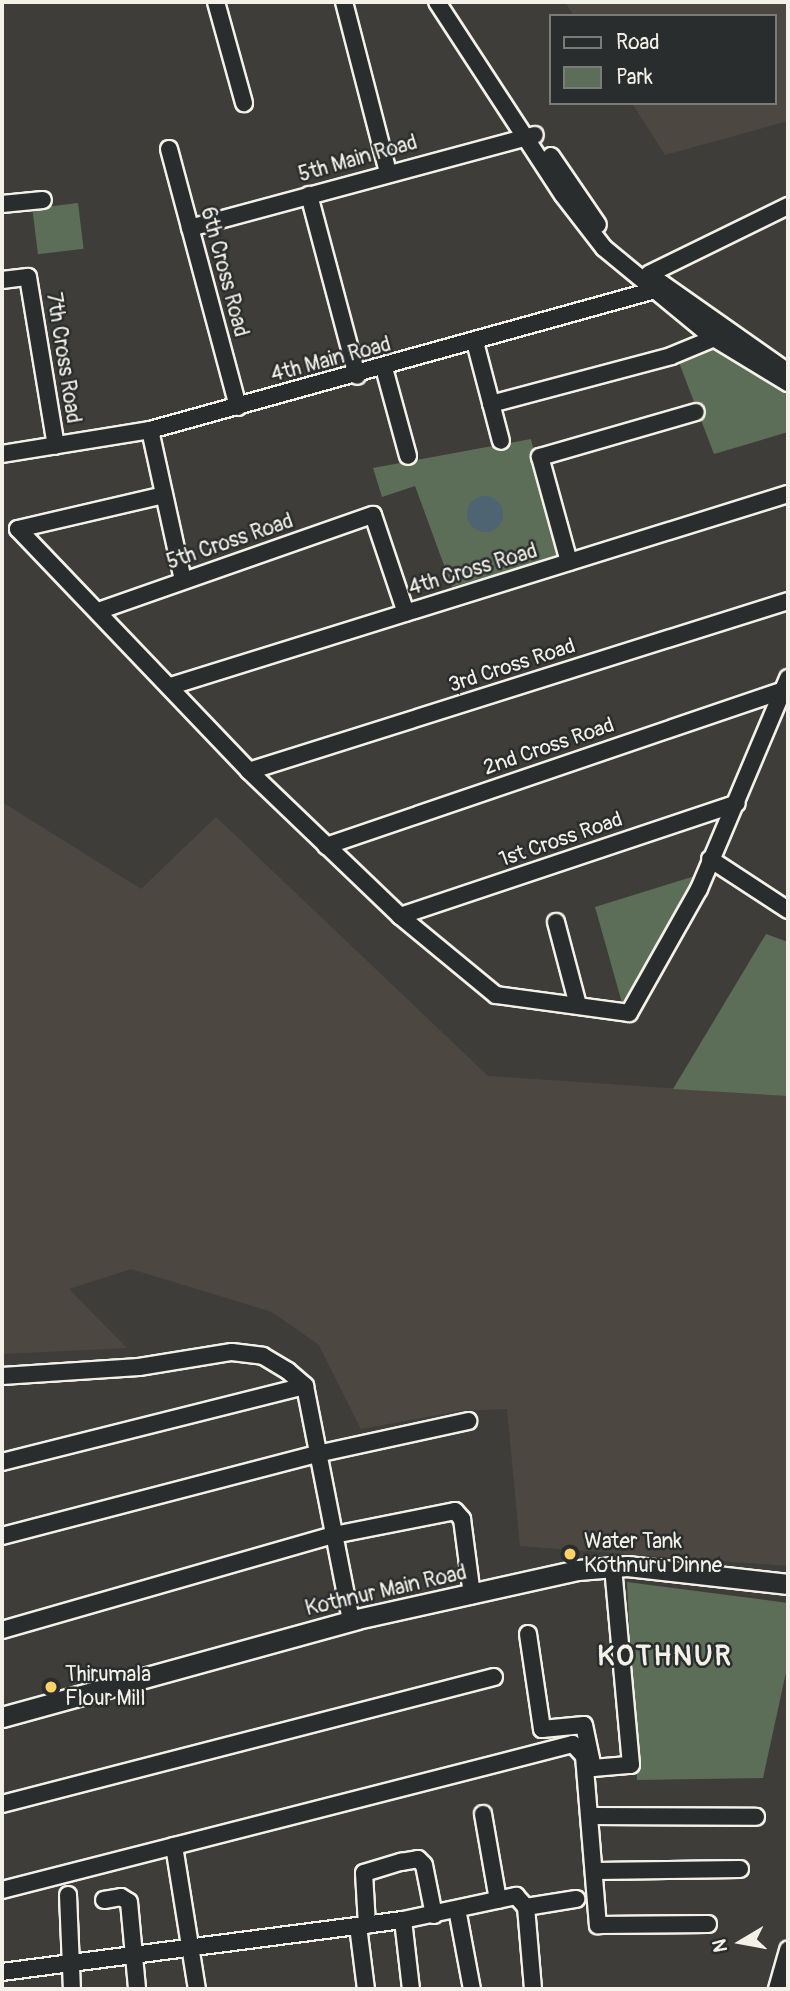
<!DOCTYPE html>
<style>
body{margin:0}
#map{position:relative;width:790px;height:1991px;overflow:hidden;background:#3e3d39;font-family:Pangolin,sans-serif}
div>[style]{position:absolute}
.built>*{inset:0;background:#4c4841}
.green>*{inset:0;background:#5d6e58;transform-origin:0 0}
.water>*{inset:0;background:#4e6472}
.round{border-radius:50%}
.roads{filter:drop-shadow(2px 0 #f4f1e8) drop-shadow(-2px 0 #f4f1e8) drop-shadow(0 2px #f4f1e8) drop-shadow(0 -2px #f4f1e8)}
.minor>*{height:16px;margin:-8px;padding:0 8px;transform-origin:8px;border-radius:8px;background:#2a2d2e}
.major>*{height:19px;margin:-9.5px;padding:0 9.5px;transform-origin:9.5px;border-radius:9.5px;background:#2a2d2e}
.dots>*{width:19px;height:19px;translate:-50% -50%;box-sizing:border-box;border:4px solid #2a2d2e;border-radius:50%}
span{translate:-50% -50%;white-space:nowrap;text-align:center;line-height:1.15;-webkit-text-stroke:5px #2a2d2e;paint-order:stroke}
.street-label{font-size:21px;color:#f4f1e8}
.poi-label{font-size:21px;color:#f4f1e8}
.left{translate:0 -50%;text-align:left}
.district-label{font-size:28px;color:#f4f1e8;font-weight:700;letter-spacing:2px}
.frame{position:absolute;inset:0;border:4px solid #f4f1e8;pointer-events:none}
.legend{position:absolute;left:549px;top:14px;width:228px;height:91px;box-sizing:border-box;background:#2a2d2e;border:2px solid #7b7b78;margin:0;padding:9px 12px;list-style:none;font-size:21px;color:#f4f1e8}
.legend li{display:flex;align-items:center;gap:14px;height:35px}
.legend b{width:35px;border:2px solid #7b7b78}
.north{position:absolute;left:706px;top:1907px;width:70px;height:70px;-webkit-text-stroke:5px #2a2d2e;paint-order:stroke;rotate:260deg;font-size:19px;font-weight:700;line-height:28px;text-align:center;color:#f4f1e8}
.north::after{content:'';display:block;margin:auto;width:24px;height:32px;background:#f4f1e8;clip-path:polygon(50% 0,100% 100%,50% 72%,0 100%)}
</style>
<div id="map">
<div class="built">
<i style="clip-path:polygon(565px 2px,788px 2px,788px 121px,665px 155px,632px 103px,774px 103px,774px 16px,574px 16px)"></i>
<i style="clip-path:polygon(2px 802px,141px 889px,216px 817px,488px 1076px,788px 1096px,788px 1566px,520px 1546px,507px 1409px,459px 1411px,361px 1429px,319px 1345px,272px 1312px,131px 1269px,69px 1289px,127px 1348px,2px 1354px)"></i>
</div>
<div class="green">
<i style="left:78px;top:203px;width:46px;height:46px;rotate:83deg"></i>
<i style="clip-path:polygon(710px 343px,788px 391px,788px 432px,714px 454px,678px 360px)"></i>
<i style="clip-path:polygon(531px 439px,558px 556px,452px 587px,415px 486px,382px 497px,373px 468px)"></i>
<i style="clip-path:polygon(698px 875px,622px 1003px,595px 907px)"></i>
<i style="clip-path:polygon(766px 934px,788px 942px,788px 1096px,673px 1089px)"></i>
<i style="clip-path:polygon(627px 1582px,788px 1603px,788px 1663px,763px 1778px,637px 1780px)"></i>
</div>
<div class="water">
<i class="round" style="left:467px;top:496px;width:36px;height:36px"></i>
</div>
<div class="roads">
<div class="minor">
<i style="left:216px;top:2px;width:105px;rotate:74.5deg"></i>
<i style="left:344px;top:2px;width:176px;rotate:75.5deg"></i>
<i style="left:437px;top:2px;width:230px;rotate:56.9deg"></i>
<i style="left:563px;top:195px;width:67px;rotate:52.3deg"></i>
<i style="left:604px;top:248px;width:140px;rotate:39.5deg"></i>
<i style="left:712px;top:337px;width:89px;rotate:31.2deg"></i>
<i style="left:169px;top:149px;width:267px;rotate:75deg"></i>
<i style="left:551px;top:156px;width:83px;rotate:55.7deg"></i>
<i style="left:309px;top:195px;width:187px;rotate:75.1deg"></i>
<i style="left:2px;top:204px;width:41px;rotate:-5.6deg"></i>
<i style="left:190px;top:228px;width:357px;rotate:-15.1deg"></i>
<i style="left:649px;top:274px;width:155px;rotate:-26.1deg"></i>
<i style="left:2px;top:280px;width:26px;rotate:-7deg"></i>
<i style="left:28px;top:277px;width:171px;rotate:80.6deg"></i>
<i style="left:660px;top:282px;width:153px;rotate:35.1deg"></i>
<i style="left:475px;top:342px;width:102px;rotate:75.3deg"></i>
<i style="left:384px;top:368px;width:91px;rotate:74.7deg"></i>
<i style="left:491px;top:404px;width:186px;rotate:-14.9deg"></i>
<i style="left:671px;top:356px;width:52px;rotate:-22.6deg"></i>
<i style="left:150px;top:430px;width:154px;rotate:77.6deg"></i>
<i style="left:2px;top:454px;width:150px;rotate:-9.2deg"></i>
<i style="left:150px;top:430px;width:535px;rotate:-15.49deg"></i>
<i style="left:18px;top:529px;width:335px;rotate:46.3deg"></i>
<i style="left:249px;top:771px;width:209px;rotate:43.8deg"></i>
<i style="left:400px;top:916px;width:124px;rotate:39.5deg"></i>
<i style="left:496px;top:995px;width:134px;rotate:7.7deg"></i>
<i style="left:629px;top:1013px;width:142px;rotate:-60.6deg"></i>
<i style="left:699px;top:889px;width:229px;rotate:-67.1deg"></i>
<i style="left:18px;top:529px;width:150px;rotate:-13.1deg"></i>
<i style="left:569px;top:562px;width:109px;rotate:-105.4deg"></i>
<i style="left:540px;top:457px;width:162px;rotate:-16.1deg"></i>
<i style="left:101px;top:610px;width:288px;rotate:-19.3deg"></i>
<i style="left:373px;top:515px;width:103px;rotate:71.4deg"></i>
<i style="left:171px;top:686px;width:646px;rotate:-17.29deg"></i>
<i style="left:249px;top:771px;width:565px;rotate:-17.51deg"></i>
<i style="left:326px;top:846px;width:486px;rotate:-18.8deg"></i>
<i style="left:710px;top:859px;width:93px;rotate:33.2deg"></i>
<i style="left:400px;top:916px;width:355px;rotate:-18.5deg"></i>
<i style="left:556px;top:922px;width:86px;rotate:75.2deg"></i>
<i style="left:2px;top:1376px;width:137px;rotate:-3.8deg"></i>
<i style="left:139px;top:1367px;width:94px;rotate:-9.2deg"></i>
<i style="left:232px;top:1352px;width:31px;rotate:7deg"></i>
<i style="left:263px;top:1356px;width:29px;rotate:31deg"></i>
<i style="left:288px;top:1371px;width:23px;rotate:41deg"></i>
<i style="left:305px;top:1386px;width:238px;rotate:78.9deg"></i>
<i style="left:2px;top:1462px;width:312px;rotate:-14.1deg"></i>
<i style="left:2px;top:1536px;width:325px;rotate:-14.6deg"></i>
<i style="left:317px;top:1454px;width:155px;rotate:-12.3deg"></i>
<i style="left:2px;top:1630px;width:345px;rotate:-16deg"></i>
<i style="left:334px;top:1535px;width:123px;rotate:-11.2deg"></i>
<i style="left:455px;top:1511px;width:11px;rotate:49deg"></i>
<i style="left:462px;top:1519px;width:77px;rotate:82.5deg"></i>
<i style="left:528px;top:1634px;width:96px;rotate:81.6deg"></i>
<i style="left:542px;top:1729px;width:42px;rotate:-5.4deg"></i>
<i style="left:584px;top:1725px;width:44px;rotate:78.2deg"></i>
<i style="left:593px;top:1768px;width:38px;rotate:-5deg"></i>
<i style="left:631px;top:1765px;width:200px;rotate:-95.2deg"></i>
<i style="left:2px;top:1804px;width:508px;rotate:-14.47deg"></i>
<i style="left:483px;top:1814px;width:87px;rotate:80.1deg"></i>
<i style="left:591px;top:1816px;width:165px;rotate:0.3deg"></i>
<i style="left:174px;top:1846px;width:145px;rotate:80.9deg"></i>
<i style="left:596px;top:1871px;width:144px;rotate:-0.8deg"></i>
<i style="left:2px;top:1890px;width:589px;rotate:-14.34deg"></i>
<i style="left:573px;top:1744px;width:16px;rotate:47deg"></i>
<i style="left:584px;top:1756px;width:170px;rotate:85.3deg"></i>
<i style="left:598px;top:1925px;width:110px;rotate:-0.5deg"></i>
<i style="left:68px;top:1895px;width:94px;rotate:87.6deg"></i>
<i style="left:104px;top:1900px;width:17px;rotate:-10deg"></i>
<i style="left:121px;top:1897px;width:9px;rotate:32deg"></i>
<i style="left:129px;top:1902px;width:87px;rotate:84.7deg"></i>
<i style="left:526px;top:1907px;width:51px;rotate:-9.1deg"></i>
<i style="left:457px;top:1909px;width:81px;rotate:79.4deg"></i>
<i style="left:403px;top:1920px;width:69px;rotate:83.4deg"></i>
<i style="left:367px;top:1925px;width:52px;rotate:-93.3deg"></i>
<i style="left:364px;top:1873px;width:39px;rotate:-17deg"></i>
<i style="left:401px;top:1862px;width:17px;rotate:-10deg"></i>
<i style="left:418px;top:1859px;width:8px;rotate:45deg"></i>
<i style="left:424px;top:1865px;width:51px;rotate:78.7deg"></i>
<i style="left:358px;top:1926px;width:64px;rotate:82.8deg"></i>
<i style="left:2px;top:1972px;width:404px;rotate:-7.4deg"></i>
<i style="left:403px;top:1920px;width:116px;rotate:-12deg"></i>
<i style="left:516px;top:1896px;width:15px;rotate:48deg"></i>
<i style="left:526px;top:1907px;width:82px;rotate:85.1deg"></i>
<i style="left:777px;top:1989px;width:41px;rotate:-74.2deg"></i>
</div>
<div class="major">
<i style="left:2px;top:1717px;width:368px;rotate:-15.4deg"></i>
<i style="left:357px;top:1619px;width:226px;rotate:-12.5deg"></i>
<i style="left:578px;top:1570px;width:49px;rotate:-4.7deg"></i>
<i style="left:627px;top:1566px;width:162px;rotate:6.4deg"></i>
</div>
</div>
<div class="dots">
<i style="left:570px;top:1554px;background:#ffd166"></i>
<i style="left:51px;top:1687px;background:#ffd166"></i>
</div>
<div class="street-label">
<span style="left:358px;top:159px;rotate:-16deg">5th Main Road</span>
<span style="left:224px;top:272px;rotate:75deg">6th Cross Road</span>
<span style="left:63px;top:358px;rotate:81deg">7th Cross Road</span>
<span style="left:331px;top:360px;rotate:-15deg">4th Main Road</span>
<span style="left:230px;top:542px;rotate:-19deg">5th Cross Road</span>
<span style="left:473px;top:570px;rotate:-17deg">4th Cross Road</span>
<span style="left:512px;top:666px;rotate:-18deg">3rd Cross Road</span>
<span style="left:549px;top:747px;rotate:-19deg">2nd Cross Road</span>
<span style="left:561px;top:840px;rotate:-19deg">1st Cross Road</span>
<span style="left:386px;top:1591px;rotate:-13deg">Kothnur Main Road</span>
</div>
<div class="poi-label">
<span class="left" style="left:584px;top:1554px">Water Tank<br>Kothnuru Dinne</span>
<span class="left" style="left:65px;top:1687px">Thirumala<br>Flour Mill</span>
</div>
<div class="district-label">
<span style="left:665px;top:1657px">KOTHNUR</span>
</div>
<div class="frame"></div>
<ul class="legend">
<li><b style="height:9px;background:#2a2d2e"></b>Road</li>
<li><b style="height:19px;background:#5d6e58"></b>Park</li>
</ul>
<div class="north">N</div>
</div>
